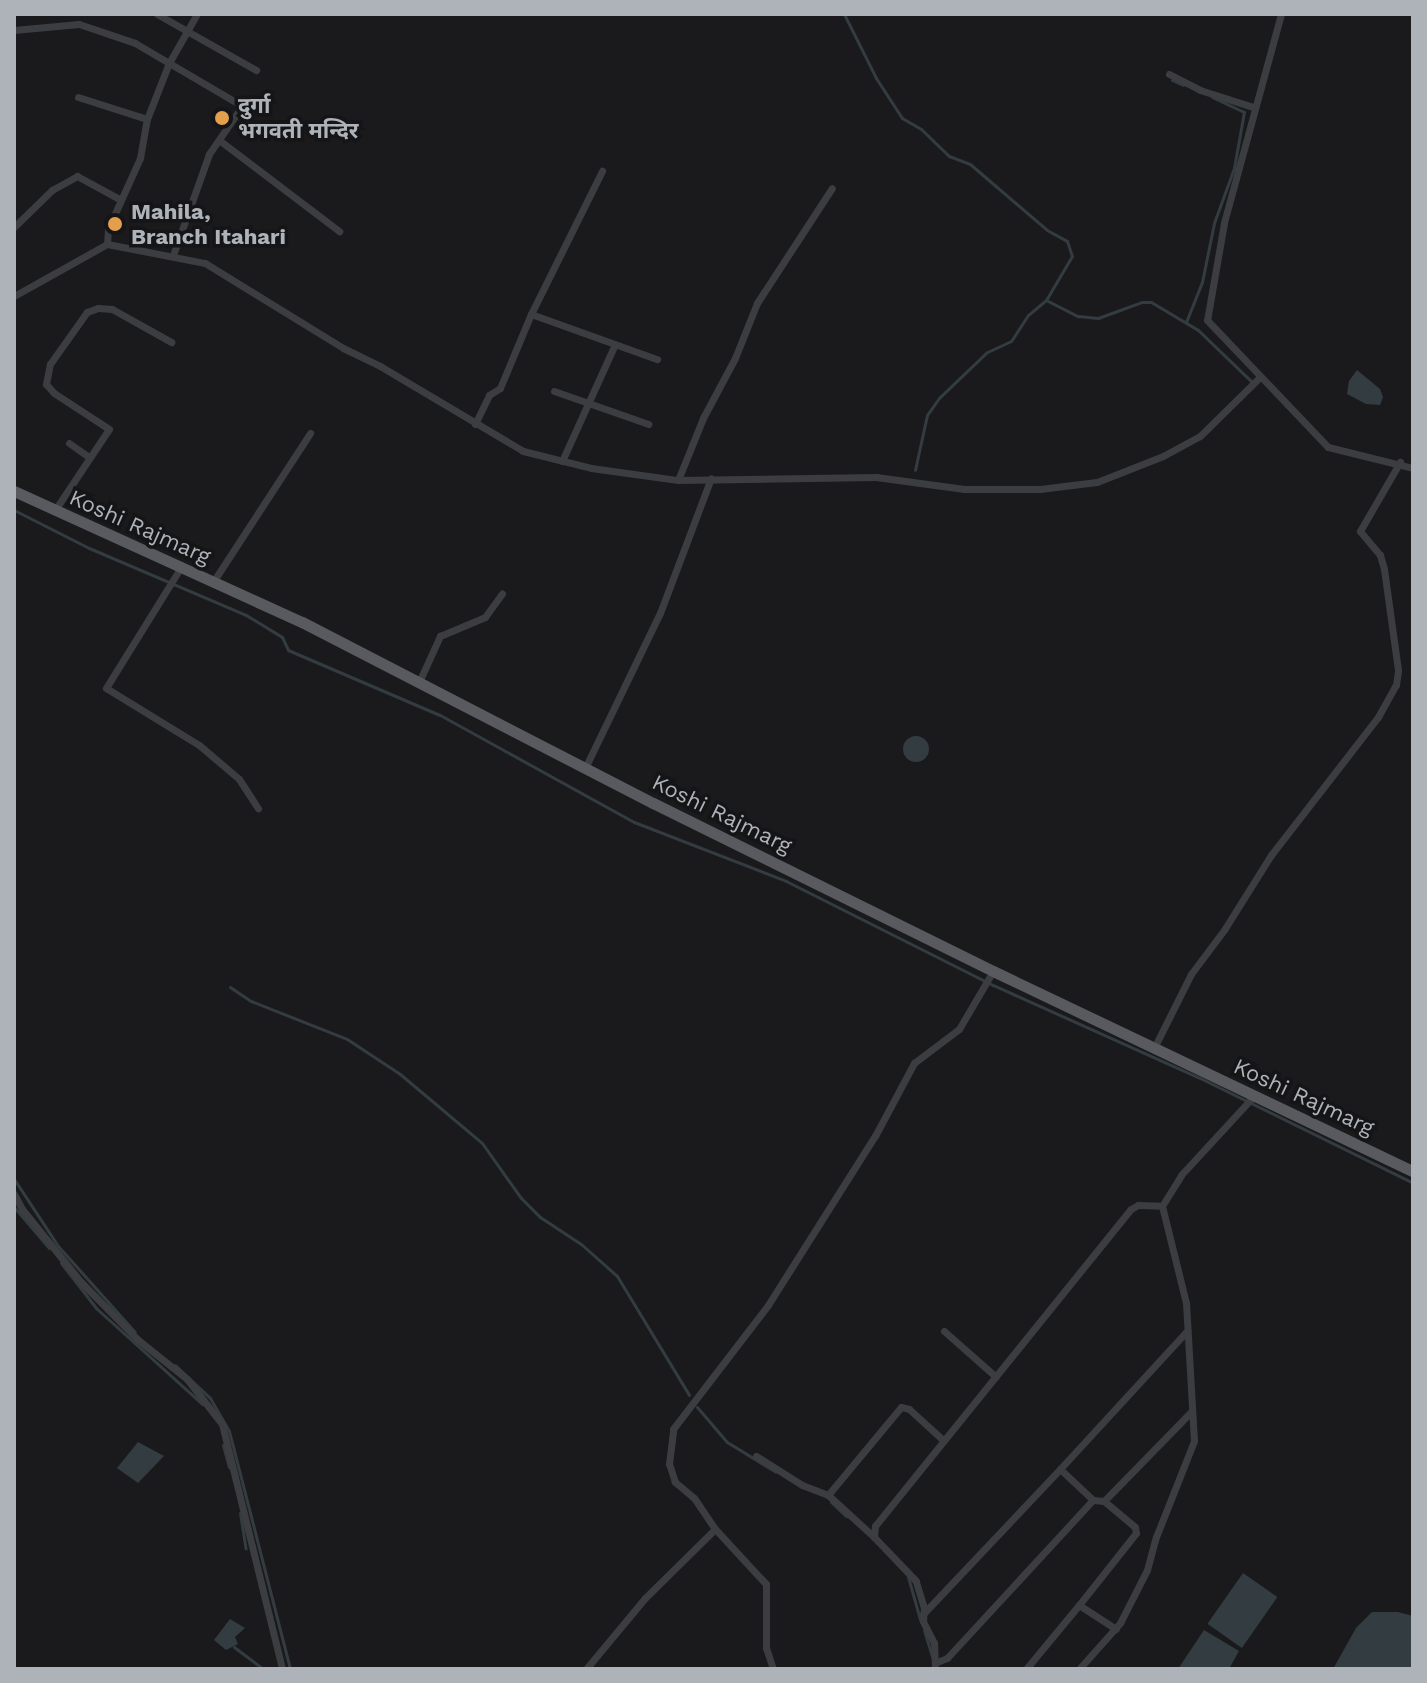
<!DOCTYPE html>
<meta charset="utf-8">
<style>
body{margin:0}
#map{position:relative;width:1427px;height:1683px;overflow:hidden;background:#1a1a1c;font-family:"Work Sans","Noto Sans Devanagari",sans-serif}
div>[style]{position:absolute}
.water>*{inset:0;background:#333c41;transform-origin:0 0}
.round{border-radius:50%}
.stream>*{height:3px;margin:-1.5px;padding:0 1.5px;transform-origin:1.5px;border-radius:1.5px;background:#333c41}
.street>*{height:7px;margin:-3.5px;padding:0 3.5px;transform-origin:3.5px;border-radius:3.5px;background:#3b3d41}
.primary>*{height:11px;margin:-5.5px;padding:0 5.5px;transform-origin:5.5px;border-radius:5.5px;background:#585a5f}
.dots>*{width:22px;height:22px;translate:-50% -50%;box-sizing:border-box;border:4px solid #151517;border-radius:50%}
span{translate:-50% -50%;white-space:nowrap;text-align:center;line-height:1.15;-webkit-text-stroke:7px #151517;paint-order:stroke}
.poi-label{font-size:22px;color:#aeb3ba;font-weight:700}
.left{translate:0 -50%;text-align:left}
.street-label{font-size:22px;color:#aeb3ba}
.frame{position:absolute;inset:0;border:16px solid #aeb3ba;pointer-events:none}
</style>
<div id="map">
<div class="water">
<i style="clip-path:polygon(1357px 370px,1380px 389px,1383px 397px,1380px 405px,1366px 404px,1347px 394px,1349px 381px)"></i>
<i class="round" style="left:903px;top:736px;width:26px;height:26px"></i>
<i style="clip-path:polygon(138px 1442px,164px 1456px,138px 1483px,117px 1468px)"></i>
<i style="left:1243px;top:1573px;width:42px;height:62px;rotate:35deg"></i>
<i style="clip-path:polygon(1372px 1612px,1398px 1612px,1413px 1616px,1413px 1669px,1333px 1669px,1356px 1628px)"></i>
<i style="clip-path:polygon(230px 1619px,245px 1628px,235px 1637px,238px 1644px,226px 1650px,214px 1640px)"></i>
<i style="clip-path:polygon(1204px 1630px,1239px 1651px,1229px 1669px,1178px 1669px)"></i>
</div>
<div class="stream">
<i style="left:844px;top:14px;width:72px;rotate:63.4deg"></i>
<i style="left:876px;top:78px;width:48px;rotate:57deg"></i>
<i style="left:902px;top:118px;width:22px;rotate:30deg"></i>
<i style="left:921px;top:129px;width:39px;rotate:44deg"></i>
<i style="left:949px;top:156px;width:22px;rotate:21deg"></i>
<i style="left:970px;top:164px;width:101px;rotate:40.6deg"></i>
<i style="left:1047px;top:230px;width:23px;rotate:29deg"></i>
<i style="left:1067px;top:241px;width:16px;rotate:72deg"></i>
<i style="left:1072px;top:256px;width:51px;rotate:120.6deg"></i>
<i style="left:1046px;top:300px;width:23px;rotate:140deg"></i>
<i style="left:1028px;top:315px;width:31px;rotate:123deg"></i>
<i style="left:1011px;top:341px;width:26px;rotate:155deg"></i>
<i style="left:987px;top:352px;width:66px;rotate:136.2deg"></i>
<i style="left:939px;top:398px;width:21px;rotate:125deg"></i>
<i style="left:927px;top:415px;width:56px;rotate:102.3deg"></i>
<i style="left:1172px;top:80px;width:12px;rotate:24deg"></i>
<i style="left:1046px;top:300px;width:36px;rotate:27deg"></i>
<i style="left:1078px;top:316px;width:20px;rotate:6deg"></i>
<i style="left:1098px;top:318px;width:47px;rotate:-20deg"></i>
<i style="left:1142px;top:302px;width:9px"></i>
<i style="left:1151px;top:302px;width:55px;rotate:30.8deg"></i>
<i style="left:1198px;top:330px;width:74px;rotate:43.9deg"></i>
<i style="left:1186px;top:322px;width:43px;rotate:-68.2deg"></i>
<i style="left:1202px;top:282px;width:60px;rotate:-78.5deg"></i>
<i style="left:1214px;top:223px;width:59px;rotate:-70deg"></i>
<i style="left:1234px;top:168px;width:57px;rotate:-79.9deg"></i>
<i style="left:1244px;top:112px;width:35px;rotate:-155deg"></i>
<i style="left:14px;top:510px;width:84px;rotate:26.9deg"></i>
<i style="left:89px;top:548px;width:171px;rotate:23.1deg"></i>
<i style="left:246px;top:615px;width:42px;rotate:31.4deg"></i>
<i style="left:282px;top:637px;width:14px;rotate:65deg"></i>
<i style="left:288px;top:650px;width:165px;rotate:23.2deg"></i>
<i style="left:440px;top:715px;width:222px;rotate:28.9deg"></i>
<i style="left:634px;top:822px;width:163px;rotate:21.2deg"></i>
<i style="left:786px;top:881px;width:232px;rotate:26.7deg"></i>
<i style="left:993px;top:985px;width:227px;rotate:24.2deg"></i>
<i style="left:1200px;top:1078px;width:237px;rotate:26.2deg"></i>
<i style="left:230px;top:987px;width:25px;rotate:34deg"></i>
<i style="left:251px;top:1001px;width:103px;rotate:21.6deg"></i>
<i style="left:347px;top:1039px;width:64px;rotate:33.4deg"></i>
<i style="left:400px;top:1074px;width:107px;rotate:40.1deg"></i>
<i style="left:482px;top:1143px;width:67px;rotate:54.7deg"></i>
<i style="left:521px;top:1198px;width:27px;rotate:45deg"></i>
<i style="left:540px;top:1217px;width:49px;rotate:33.4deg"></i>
<i style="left:581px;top:1244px;width:48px;rotate:41.6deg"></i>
<i style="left:617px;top:1276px;width:139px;rotate:58.8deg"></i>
<i style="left:14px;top:1179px;width:80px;rotate:56.7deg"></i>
<i style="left:58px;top:1246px;width:115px;rotate:48.2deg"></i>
<i style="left:14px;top:1207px;width:54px;rotate:49.5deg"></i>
<i style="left:61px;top:1263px;width:58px;rotate:52deg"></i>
<i style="left:97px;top:1309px;width:142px;rotate:42.1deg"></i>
<i style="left:175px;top:1365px;width:48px;rotate:43.3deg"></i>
<i style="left:210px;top:1398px;width:38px;rotate:60deg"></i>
<i style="left:229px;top:1431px;width:246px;rotate:75.6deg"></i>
<i style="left:697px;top:1407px;width:46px;rotate:49.4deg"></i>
<i style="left:727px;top:1442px;width:57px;rotate:31.5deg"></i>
<i style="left:223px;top:1445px;width:23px;rotate:75deg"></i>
<i style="left:831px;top:1502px;width:21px;rotate:43deg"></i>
<i style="left:240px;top:1513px;width:36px;rotate:81deg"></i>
<i style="left:908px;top:1577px;width:44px;rotate:74.1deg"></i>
<i style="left:924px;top:1630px;width:28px;rotate:73deg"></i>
<i style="left:234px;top:1647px;width:36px;rotate:37deg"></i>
</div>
<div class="street">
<i style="left:157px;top:14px;width:114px;rotate:29.5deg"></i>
<i style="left:1281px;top:14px;width:217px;rotate:105.3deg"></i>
<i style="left:1224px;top:223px;width:98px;rotate:99.9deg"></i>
<i style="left:1207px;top:320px;width:175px;rotate:46.4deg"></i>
<i style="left:1328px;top:447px;width:88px;rotate:13.9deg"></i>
<i style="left:14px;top:30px;width:65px;rotate:-5.3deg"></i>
<i style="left:79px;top:24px;width:59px;rotate:18.7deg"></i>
<i style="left:135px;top:43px;width:121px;rotate:30.4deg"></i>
<i style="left:239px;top:104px;width:5px;rotate:79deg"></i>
<i style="left:240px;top:109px;width:55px;rotate:124.6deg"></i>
<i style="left:209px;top:154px;width:107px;rotate:109.6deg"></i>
<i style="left:1169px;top:74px;width:35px;rotate:27deg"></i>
<i style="left:1200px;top:90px;width:56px;rotate:17.8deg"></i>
<i style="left:78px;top:97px;width:72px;rotate:17.7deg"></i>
<i style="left:219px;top:140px;width:151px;rotate:37.2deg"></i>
<i style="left:14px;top:227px;width:53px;rotate:-44.2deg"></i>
<i style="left:52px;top:190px;width:29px;rotate:-29deg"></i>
<i style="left:77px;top:176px;width:50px;rotate:28.6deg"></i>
<i style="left:107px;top:244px;width:15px;rotate:-86deg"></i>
<i style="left:108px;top:229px;width:78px;rotate:-65.7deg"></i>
<i style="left:140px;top:158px;width:40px;rotate:-80deg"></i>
<i style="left:147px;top:119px;width:60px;rotate:-68.6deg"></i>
<i style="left:169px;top:63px;width:56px;rotate:-60.3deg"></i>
<i style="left:14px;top:296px;width:107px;rotate:-29.2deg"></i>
<i style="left:107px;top:244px;width:100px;rotate:11deg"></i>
<i style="left:205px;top:263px;width:162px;rotate:31.6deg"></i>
<i style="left:343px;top:348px;width:41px;rotate:25.9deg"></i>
<i style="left:380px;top:366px;width:166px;rotate:30.7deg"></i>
<i style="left:523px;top:451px;width:70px;rotate:14deg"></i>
<i style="left:591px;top:468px;width:88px;rotate:7.9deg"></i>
<i style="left:678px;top:480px;width:198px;rotate:-0.9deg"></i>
<i style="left:876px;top:477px;width:89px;rotate:7.8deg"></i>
<i style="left:964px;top:489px;width:76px"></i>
<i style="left:1040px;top:489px;width:57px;rotate:-7deg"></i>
<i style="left:1097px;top:482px;width:71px;rotate:-21.5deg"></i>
<i style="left:1163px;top:456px;width:42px;rotate:-28.4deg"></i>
<i style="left:1200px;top:436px;width:83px;rotate:-44.5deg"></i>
<i style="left:531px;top:314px;width:134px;rotate:19.7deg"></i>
<i style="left:554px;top:391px;width:100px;rotate:19.3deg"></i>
<i style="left:475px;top:424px;width:32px;rotate:-64deg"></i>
<i style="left:489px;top:395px;width:13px;rotate:-32deg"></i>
<i style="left:500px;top:388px;width:80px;rotate:-67.3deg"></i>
<i style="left:531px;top:314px;width:160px;rotate:-63.6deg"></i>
<i style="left:69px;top:443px;width:24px;rotate:35deg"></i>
<i style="left:562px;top:461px;width:128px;rotate:-65.6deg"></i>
<i style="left:678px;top:480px;width:67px;rotate:-68deg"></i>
<i style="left:703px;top:418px;width:68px;rotate:-61.9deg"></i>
<i style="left:735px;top:358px;width:59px;rotate:-68.2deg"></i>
<i style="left:757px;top:303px;width:137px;rotate:-56.9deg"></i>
<i style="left:55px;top:510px;width:97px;rotate:-56.3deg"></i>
<i style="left:109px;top:429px;width:66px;rotate:-146.8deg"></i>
<i style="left:54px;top:393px;width:12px;rotate:-132deg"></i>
<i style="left:46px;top:384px;width:20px;rotate:-79deg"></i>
<i style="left:50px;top:364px;width:64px;rotate:-54.6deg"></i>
<i style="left:87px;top:312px;width:12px;rotate:-20deg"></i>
<i style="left:98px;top:308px;width:14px;rotate:4deg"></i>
<i style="left:112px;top:309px;width:68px;rotate:29.2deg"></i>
<i style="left:181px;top:567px;width:142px;rotate:121.8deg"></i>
<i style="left:106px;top:688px;width:109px;rotate:31.5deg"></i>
<i style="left:199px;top:745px;width:52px;rotate:40.4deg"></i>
<i style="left:239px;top:779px;width:35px;rotate:57deg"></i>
<i style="left:213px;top:582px;width:178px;rotate:-56.9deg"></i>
<i style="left:419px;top:682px;width:51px;rotate:-65.5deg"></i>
<i style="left:440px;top:636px;width:49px;rotate:-22.9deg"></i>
<i style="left:485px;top:617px;width:29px;rotate:-54deg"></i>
<i style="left:585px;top:768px;width:172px;rotate:-64.2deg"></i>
<i style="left:660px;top:613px;width:144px;rotate:-69.3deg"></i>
<i style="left:1154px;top:1048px;width:83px;rotate:-63.4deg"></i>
<i style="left:1191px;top:974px;width:55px;rotate:-53.1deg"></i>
<i style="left:1224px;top:930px;width:89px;rotate:-57.9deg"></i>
<i style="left:1271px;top:855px;width:175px;rotate:-52.2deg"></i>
<i style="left:1378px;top:717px;width:37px;rotate:-61deg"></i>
<i style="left:1396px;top:685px;width:15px;rotate:-82deg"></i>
<i style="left:1398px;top:670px;width:102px;rotate:-97.9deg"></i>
<i style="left:1384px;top:569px;width:15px;rotate:-106deg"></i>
<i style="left:1380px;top:555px;width:31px;rotate:-130deg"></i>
<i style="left:1360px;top:531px;width:80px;rotate:-59.9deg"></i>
<i style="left:14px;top:1194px;width:17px;rotate:62deg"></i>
<i style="left:22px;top:1209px;width:94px;rotate:51.1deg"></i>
<i style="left:81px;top:1282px;width:80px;rotate:45.5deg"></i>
<i style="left:137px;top:1339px;width:64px;rotate:38.7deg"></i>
<i style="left:187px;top:1379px;width:57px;rotate:52.1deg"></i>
<i style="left:222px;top:1424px;width:252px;rotate:76.2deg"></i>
<i style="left:944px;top:1331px;width:69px;rotate:41.5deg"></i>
<i style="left:756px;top:1456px;width:54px;rotate:32.2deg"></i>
<i style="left:802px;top:1485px;width:28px;rotate:21deg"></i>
<i style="left:1060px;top:1469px;width:188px;rotate:-47.4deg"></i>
<i style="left:1104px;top:1501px;width:40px;rotate:40deg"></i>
<i style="left:1135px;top:1527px;width:6px;rotate:81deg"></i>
<i style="left:1136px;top:1533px;width:92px;rotate:128.4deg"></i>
<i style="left:1079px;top:1605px;width:44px;rotate:33deg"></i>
<i style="left:874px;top:1537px;width:62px;rotate:-137.6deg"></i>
<i style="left:828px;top:1495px;width:114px;rotate:-50.3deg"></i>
<i style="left:901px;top:1407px;width:8px;rotate:14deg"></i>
<i style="left:909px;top:1409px;width:47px;rotate:42.4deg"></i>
<i style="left:923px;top:1614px;width:199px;rotate:-46.6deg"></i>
<i style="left:1060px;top:1469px;width:45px;rotate:43.2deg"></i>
<i style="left:937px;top:1662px;width:11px;rotate:-22deg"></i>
<i style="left:947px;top:1658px;width:215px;rotate:-47.3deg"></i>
<i style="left:1093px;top:1500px;width:11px;rotate:5deg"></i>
<i style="left:1104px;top:1501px;width:124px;rotate:-45.7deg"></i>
<i style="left:586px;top:1669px;width:92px;rotate:-50.3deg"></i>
<i style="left:645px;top:1598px;width:98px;rotate:-44.6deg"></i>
<i style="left:773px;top:1669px;width:22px;rotate:-108deg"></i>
<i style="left:766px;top:1648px;width:64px;rotate:-90deg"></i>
<i style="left:766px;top:1584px;width:75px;rotate:-132.8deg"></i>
<i style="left:715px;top:1529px;width:37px;rotate:-124deg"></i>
<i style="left:694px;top:1498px;width:25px;rotate:-140deg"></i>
<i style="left:675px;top:1482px;width:19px;rotate:-108deg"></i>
<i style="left:669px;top:1464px;width:35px;rotate:-83deg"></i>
<i style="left:673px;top:1429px;width:156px;rotate:-52.5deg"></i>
<i style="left:768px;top:1305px;width:200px;rotate:-57.7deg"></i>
<i style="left:875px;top:1136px;width:83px;rotate:-61.9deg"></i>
<i style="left:914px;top:1063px;width:56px;rotate:-37.1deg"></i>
<i style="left:959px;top:1029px;width:67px;rotate:-59.6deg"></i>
<i style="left:935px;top:1669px;width:26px;rotate:-92deg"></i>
<i style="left:934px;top:1643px;width:25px;rotate:-117deg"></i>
<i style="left:923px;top:1621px;width:13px;rotate:-86deg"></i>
<i style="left:924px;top:1608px;width:28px;rotate:-107deg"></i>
<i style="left:916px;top:1581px;width:61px;rotate:-133.7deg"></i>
<i style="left:874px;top:1537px;width:11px;rotate:-85deg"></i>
<i style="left:875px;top:1526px;width:407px;rotate:-51.1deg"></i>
<i style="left:1131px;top:1209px;width:8px;rotate:-30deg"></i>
<i style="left:1138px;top:1205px;width:24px;rotate:2deg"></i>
<i style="left:1026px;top:1669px;width:83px;rotate:-50.4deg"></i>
<i style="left:1079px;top:1669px;width:62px;rotate:-48.3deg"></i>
<i style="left:1120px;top:1623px;width:59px;rotate:-63deg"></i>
<i style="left:1147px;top:1570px;width:34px;rotate:-75deg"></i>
<i style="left:1156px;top:1537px;width:103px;rotate:-68.4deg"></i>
<i style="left:1194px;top:1441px;width:138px;rotate:-93.3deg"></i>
<i style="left:1186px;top:1303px;width:100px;rotate:-103.9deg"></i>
<i style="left:1162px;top:1206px;width:36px;rotate:-58deg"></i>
<i style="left:1181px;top:1175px;width:108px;rotate:-47.3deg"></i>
</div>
<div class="primary">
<i style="left:14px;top:491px;width:316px;rotate:24.5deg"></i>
<i style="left:302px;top:622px;width:395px;rotate:27.3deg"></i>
<i style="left:653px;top:803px;width:379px;rotate:26.3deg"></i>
<i style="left:993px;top:971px;width:465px;rotate:25.5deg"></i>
</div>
<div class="dots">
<i style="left:222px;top:118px;background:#e39f4c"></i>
<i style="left:115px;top:224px;background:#e39f4c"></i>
</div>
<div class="poi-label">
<span class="left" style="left:238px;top:118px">दुर्गा<br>भगवती मन्दिर</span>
<span class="left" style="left:131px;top:224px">Mahila,<br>Branch Itahari</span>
</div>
<div class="street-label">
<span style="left:140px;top:527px;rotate:24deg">Koshi Rajmarg</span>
<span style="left:722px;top:814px;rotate:26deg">Koshi Rajmarg</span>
<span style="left:1304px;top:1097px;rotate:25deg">Koshi Rajmarg</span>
</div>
<div class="frame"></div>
</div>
